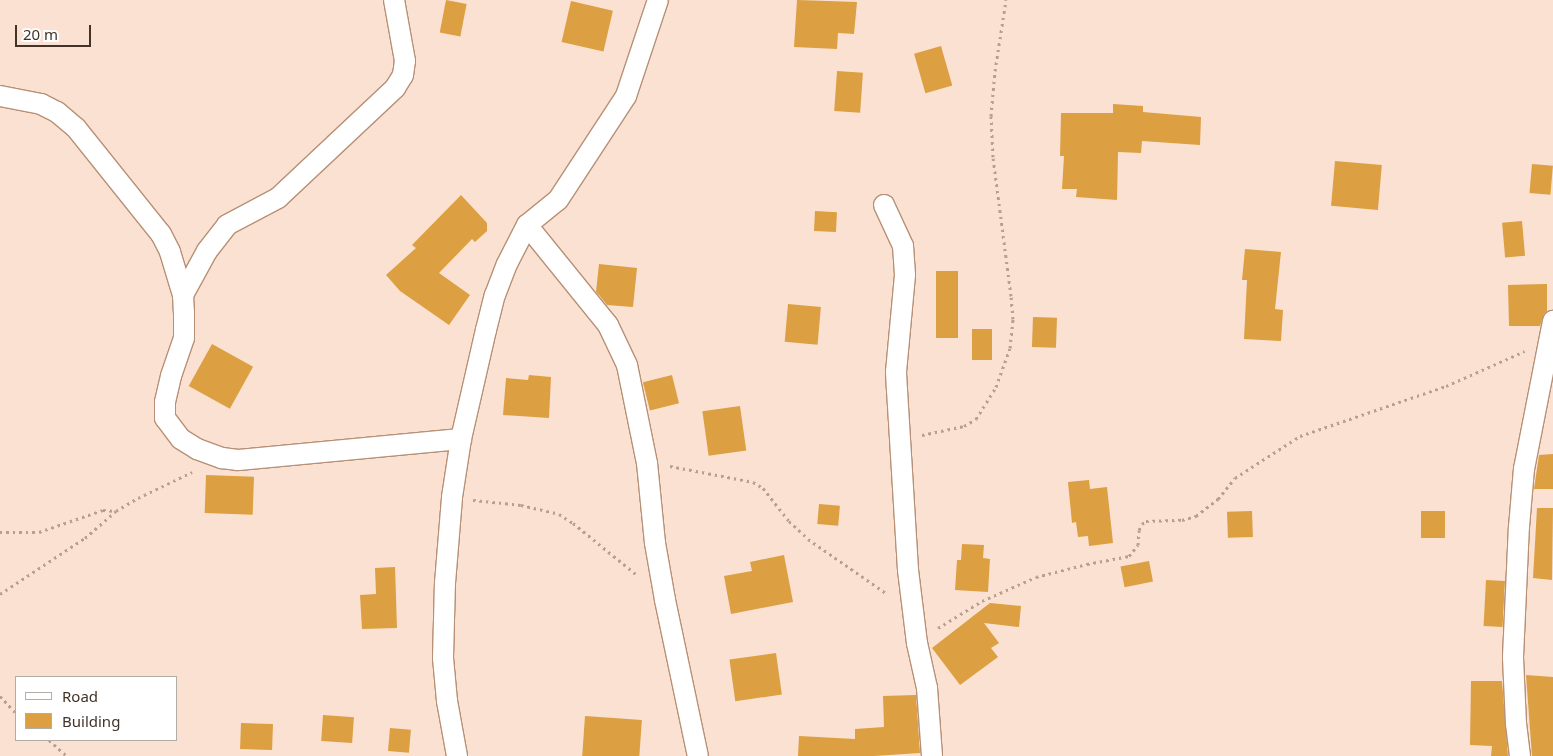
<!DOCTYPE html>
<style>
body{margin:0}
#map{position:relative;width:1553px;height:756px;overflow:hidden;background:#fbe1d1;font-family:"Noto Sans",sans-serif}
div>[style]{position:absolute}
.building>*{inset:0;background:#dc9f42;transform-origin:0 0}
.path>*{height:3px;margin-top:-1.5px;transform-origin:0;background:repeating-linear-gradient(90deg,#b7a092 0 2.5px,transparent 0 6.5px)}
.roads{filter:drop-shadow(1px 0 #b79076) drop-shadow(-1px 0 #b79076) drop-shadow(0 1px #b79076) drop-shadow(0 -1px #b79076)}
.street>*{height:20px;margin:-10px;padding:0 10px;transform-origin:10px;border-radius:10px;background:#fff}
span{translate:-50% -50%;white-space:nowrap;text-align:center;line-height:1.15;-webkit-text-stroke:4.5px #fff;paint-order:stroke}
.legend{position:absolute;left:15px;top:676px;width:162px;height:65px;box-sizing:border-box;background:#fff;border:1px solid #b3ada9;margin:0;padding:6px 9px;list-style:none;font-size:15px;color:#423227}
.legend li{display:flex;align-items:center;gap:10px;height:25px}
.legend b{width:25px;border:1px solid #b3ada9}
.scale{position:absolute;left:15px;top:25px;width:76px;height:22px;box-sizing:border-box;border:2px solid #423227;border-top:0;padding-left:6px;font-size:15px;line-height:18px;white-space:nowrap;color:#423227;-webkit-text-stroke:4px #fff;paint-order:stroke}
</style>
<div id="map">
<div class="building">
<i style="left:446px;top:0;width:21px;height:33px;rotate:11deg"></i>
<i style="clip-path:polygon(797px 0,857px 2px,854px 34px,838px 33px,837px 49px,794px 47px)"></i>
<i style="left:571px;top:1px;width:43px;height:42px;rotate:13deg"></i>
<i style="left:941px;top:46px;width:41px;height:28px;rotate:74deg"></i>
<i style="left:837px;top:71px;width:26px;height:40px;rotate:4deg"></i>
<i style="clip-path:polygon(1113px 104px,1143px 106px,1143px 112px,1201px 117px,1200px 145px,1142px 141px,1141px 153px,1118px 152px,1117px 200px,1076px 197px,1077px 189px,1062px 189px,1064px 156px,1060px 156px,1061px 113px,1113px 113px)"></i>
<i style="left:1335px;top:161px;width:47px;height:45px;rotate:5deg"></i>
<i style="left:1532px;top:164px;width:21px;height:29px;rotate:5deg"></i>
<i style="clip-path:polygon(461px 195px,487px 223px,487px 231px,475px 242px,472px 239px,439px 273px,470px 295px,449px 325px,400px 291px,386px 275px,416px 248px,412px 245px)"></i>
<i style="left:815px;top:211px;width:22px;height:20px;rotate:3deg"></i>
<i style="left:1522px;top:221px;width:35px;height:20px;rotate:85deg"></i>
<i style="clip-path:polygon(1245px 249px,1281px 252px,1275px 309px,1283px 310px,1281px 341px,1244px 339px,1247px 280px,1242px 280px)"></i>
<i style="clip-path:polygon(599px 264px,637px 268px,633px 307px,607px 305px,599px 295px,596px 292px)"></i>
<i style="left:936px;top:271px;width:22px;height:67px"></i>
<i style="clip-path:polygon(1547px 284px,1547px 311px,1544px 314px,1540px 326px,1509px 326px,1508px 285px)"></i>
<i style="left:788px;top:304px;width:33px;height:38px;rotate:5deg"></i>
<i style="left:1033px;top:317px;width:24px;height:30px;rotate:2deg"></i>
<i style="left:972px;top:329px;width:20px;height:31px"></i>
<i style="left:212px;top:344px;width:47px;height:48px;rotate:29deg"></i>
<i style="clip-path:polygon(529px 375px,551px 377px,549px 418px,503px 415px,506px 378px,528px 380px)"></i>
<i style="left:672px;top:375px;width:29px;height:30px;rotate:76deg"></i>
<i style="left:740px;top:406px;width:45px;height:38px;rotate:82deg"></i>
<i style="clip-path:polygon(1553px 454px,1553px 489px,1534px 489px,1539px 455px)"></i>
<i style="left:206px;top:475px;width:48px;height:38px;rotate:2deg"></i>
<i style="clip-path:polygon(1089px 480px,1090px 489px,1107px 487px,1113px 543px,1089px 546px,1088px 536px,1078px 537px,1076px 522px,1072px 523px,1068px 482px)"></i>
<i style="left:819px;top:504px;width:21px;height:20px;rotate:5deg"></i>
<i style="clip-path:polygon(1537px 508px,1553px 508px,1552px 580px,1533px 578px)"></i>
<i style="left:1252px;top:511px;width:26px;height:25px;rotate:88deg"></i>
<i style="left:1421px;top:511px;width:24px;height:27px"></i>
<i style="clip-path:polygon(962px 544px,984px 545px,983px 558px,990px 559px,988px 592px,955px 590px,957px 560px,961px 560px)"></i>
<i style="clip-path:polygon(784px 555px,793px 602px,731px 614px,724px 576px,752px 571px,750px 562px)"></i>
<i style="left:1149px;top:561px;width:21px;height:29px;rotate:79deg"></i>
<i style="clip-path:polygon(395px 567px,397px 628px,362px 629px,360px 595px,376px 594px,375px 568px)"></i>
<i style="left:1486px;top:580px;width:19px;height:46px;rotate:3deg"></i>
<i style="clip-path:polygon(990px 603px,1021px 606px,1019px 627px,984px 623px,999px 643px,991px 648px,998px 657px,960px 685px,932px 648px)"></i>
<i style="left:776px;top:653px;width:42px;height:47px;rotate:82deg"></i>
<i style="clip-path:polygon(1526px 675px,1553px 677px,1553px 756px,1532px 756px)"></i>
<i style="clip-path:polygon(1471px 681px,1502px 681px,1508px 756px,1491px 756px,1492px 746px,1470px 745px)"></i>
<i style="clip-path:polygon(916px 695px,920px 753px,874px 756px,798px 756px,799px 736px,855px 739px,855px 729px,884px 727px,883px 696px)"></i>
<i style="left:323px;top:715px;width:31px;height:26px;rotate:4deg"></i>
<i style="left:585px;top:716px;width:57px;height:40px;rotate:4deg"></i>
<i style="left:241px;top:723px;width:32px;height:26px;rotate:2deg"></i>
<i style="left:390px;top:728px;width:21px;height:23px;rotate:5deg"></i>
</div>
<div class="path">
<i style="left:922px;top:435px;width:43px;rotate:-12.1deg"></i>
<i style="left:964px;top:426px;width:14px;rotate:-30deg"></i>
<i style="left:976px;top:419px;width:38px;rotate:-58deg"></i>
<i style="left:996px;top:387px;width:41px;rotate:-70.3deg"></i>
<i style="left:1010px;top:348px;width:29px;rotate:-84deg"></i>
<i style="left:1013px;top:319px;width:23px;rotate:-95deg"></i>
<i style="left:1011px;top:296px;width:140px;rotate:-97.4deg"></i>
<i style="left:993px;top:157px;width:41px;rotate:-92.8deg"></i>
<i style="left:991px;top:116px;width:45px;rotate:-84.9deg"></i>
<i style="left:995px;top:71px;width:72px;rotate:-81.2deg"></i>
<i style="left:670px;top:466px;width:85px;rotate:10.9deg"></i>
<i style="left:753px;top:482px;width:12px;rotate:31deg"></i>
<i style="left:763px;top:488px;width:42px;rotate:51.8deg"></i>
<i style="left:789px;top:521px;width:26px;rotate:43deg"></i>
<i style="left:808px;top:539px;width:96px;rotate:34.8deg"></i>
<i style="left:473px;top:500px;width:48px;rotate:5.9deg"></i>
<i style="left:521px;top:505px;width:39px;rotate:13deg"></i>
<i style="left:559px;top:514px;width:17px;rotate:33deg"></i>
<i style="left:573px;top:523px;width:82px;rotate:39.1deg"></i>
<i style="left:0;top:532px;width:39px"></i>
<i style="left:39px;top:532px;width:68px;rotate:-19deg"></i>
<i style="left:103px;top:510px;width:13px;rotate:4deg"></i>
<i style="left:0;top:594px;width:102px;rotate:-33.4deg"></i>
<i style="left:85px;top:538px;width:41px;rotate:-41.1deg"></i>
<i style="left:116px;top:511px;width:26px;rotate:-31deg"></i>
<i style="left:138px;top:498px;width:60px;rotate:-25.7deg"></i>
<i style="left:938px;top:628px;width:52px;rotate:-31.5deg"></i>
<i style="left:982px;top:601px;width:59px;rotate:-24deg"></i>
<i style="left:1036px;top:577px;width:53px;rotate:-14.3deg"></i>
<i style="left:1087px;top:564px;width:43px;rotate:-10.8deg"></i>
<i style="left:1129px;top:556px;width:14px;rotate:-51deg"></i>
<i style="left:1138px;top:545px;width:15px;rotate:-86deg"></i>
<i style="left:1139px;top:530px;width:7px;rotate:-63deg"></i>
<i style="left:1142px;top:524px;width:5px;rotate:-37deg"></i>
<i style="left:1146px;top:521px;width:36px;rotate:-2deg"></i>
<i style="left:1182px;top:520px;width:15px;rotate:-16deg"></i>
<i style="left:1196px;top:516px;width:28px;rotate:-38deg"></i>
<i style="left:1218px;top:499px;width:27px;rotate:-51deg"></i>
<i style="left:1235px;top:478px;width:77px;rotate:-32.9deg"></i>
<i style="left:1300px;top:436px;width:154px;rotate:-18.9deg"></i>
<i style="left:1446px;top:386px;width:86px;rotate:-23.9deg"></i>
<i style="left:0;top:696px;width:23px;rotate:47deg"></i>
<i style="left:49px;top:740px;width:24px;rotate:42deg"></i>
</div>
<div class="roads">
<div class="street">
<i style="left:0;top:96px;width:42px;rotate:11deg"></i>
<i style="left:41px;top:104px;width:18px;rotate:27deg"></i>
<i style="left:57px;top:112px;width:25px;rotate:40deg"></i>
<i style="left:76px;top:128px;width:136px;rotate:51.3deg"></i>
<i style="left:161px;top:234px;width:20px;rotate:63deg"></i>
<i style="left:170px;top:252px;width:45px;rotate:73.2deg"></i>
<i style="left:183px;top:295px;width:17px;rotate:87deg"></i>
<i style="left:184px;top:312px;width:26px;rotate:90deg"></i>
<i style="left:184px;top:338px;width:40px;rotate:108.9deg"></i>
<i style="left:171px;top:376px;width:27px;rotate:103deg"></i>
<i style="left:165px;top:402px;width:16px;rotate:90deg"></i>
<i style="left:165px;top:418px;width:26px;rotate:53deg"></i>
<i style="left:181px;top:439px;width:19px;rotate:32deg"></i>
<i style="left:197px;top:449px;width:27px;rotate:20deg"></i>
<i style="left:222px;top:458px;width:16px;rotate:7deg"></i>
<i style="left:238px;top:460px;width:224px;rotate:-5.4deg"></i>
<i style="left:884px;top:205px;width:45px;rotate:65.1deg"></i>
<i style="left:903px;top:246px;width:29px;rotate:86deg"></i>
<i style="left:905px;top:275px;width:97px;rotate:95.3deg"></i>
<i style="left:896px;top:372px;width:18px;rotate:87deg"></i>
<i style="left:897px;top:390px;width:180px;rotate:86.5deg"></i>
<i style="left:908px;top:570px;width:74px;rotate:83deg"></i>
<i style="left:917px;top:643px;width:46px;rotate:77.5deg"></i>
<i style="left:927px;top:688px;width:68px;rotate:85.8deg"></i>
<i style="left:527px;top:225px;width:129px;rotate:51deg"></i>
<i style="left:608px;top:325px;width:44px;rotate:64.6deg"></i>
<i style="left:627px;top:365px;width:100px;rotate:78.5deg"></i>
<i style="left:647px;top:463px;width:80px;rotate:84.3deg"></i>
<i style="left:655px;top:543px;width:58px;rotate:80deg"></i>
<i style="left:665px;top:600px;width:159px;rotate:78.1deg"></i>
<i style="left:183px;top:295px;width:50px;rotate:-61.4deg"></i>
<i style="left:207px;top:251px;width:33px;rotate:-52deg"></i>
<i style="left:227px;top:225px;width:58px;rotate:-27.9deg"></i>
<i style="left:278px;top:198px;width:161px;rotate:-43.2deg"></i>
<i style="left:395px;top:88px;width:15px;rotate:-58deg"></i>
<i style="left:403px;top:75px;width:14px;rotate:-82deg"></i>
<i style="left:405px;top:61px;width:62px;rotate:-100.2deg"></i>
<i style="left:457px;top:756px;width:56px;rotate:-100.3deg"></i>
<i style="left:447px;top:701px;width:43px;rotate:-95.3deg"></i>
<i style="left:443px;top:658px;width:75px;rotate:-88.5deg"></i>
<i style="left:445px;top:583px;width:86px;rotate:-85.3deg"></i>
<i style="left:452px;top:497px;width:59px;rotate:-81.2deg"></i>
<i style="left:461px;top:439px;width:112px;rotate:-77.1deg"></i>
<i style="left:486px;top:330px;width:36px;rotate:-76deg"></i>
<i style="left:495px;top:295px;width:33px;rotate:-69deg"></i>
<i style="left:507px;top:264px;width:44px;rotate:-62.9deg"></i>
<i style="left:527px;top:225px;width:40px;rotate:-39deg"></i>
<i style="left:558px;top:200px;width:124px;rotate:-56.8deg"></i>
<i style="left:626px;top:96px;width:101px;rotate:-71.6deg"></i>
<i style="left:1520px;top:756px;width:32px;rotate:-97deg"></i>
<i style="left:1516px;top:724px;width:67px;rotate:-92.6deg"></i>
<i style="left:1513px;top:657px;width:130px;rotate:-87.4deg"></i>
<i style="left:1519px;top:527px;width:58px;rotate:-85.1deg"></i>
<i style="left:1524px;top:469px;width:151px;rotate:-78.9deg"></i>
</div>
</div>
<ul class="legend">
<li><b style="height:6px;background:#fff"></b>Road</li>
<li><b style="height:14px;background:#dc9f42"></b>Building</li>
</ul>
<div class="scale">20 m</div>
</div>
